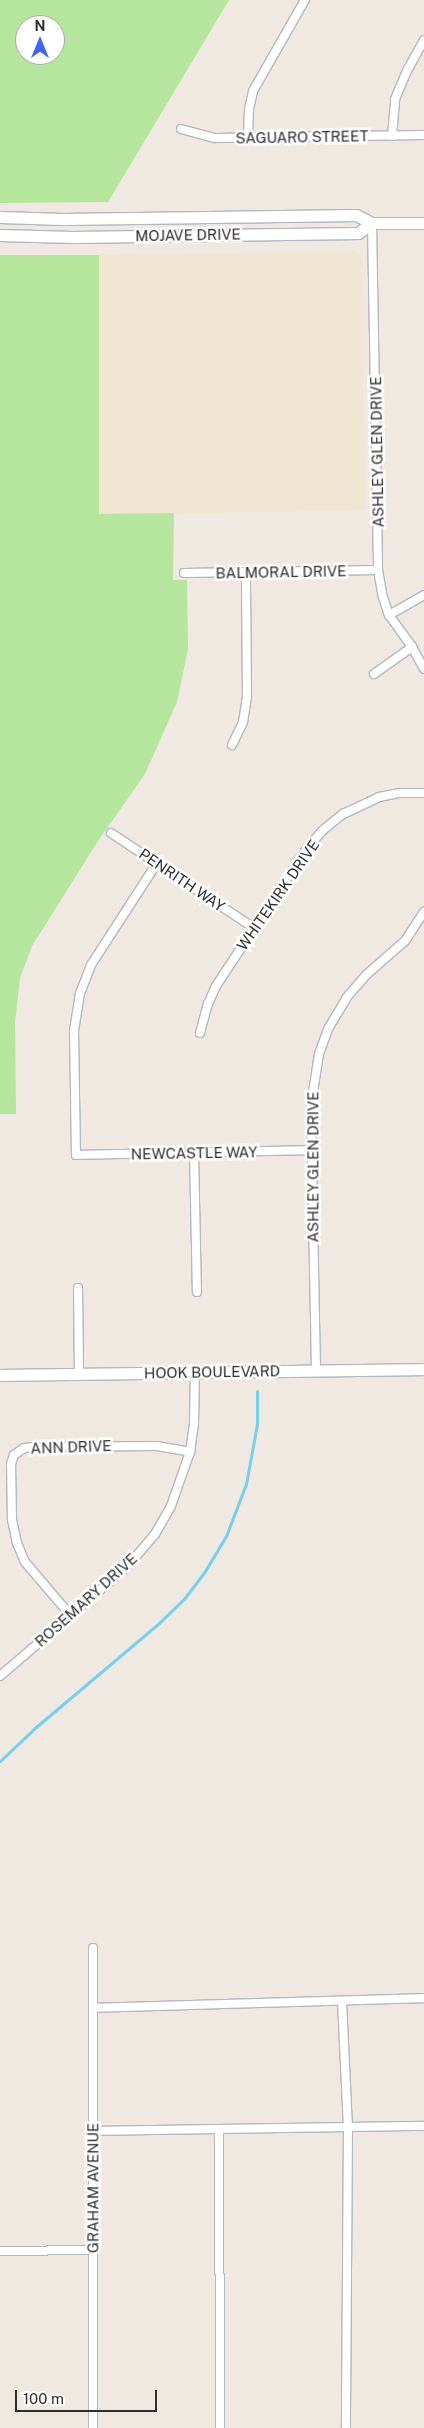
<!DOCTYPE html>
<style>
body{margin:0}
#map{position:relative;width:424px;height:2428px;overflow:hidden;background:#efe9e1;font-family:"Public Sans",sans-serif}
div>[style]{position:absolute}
.education>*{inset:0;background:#f0e6d1}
.green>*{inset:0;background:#b6e59e}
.stream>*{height:3px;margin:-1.5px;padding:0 1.5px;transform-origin:1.5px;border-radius:1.5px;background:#75cff0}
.roads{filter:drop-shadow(1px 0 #b4b7c1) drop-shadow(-1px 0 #b4b7c1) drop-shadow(0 1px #b4b7c1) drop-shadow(0 -1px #b4b7c1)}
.street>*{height:8px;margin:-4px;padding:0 4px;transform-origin:4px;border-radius:4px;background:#fff}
.secondary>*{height:11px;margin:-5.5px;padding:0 5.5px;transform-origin:5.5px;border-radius:5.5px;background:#fff}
span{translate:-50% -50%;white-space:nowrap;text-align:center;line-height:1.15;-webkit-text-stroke:5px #fff;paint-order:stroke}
.street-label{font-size:15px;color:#2e2e2e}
.north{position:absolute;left:15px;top:15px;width:50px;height:50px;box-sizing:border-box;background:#fff;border:1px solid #ababab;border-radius:50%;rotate:0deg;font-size:14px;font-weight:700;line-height:20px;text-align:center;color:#2e2e2e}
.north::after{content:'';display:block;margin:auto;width:18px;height:22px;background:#4264fb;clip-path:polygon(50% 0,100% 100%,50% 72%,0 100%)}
.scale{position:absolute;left:15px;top:2390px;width:142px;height:22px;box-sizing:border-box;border:2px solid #2e2e2e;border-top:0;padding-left:6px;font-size:15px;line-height:18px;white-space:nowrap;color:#2e2e2e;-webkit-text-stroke:4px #fff;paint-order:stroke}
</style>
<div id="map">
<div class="education">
<i style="clip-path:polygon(356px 251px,363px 258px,365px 510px,99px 515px,99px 255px)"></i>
</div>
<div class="green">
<i style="clip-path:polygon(evenodd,0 0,229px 0,108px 202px,0 203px,0 0,25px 25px,55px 25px,55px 55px,25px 55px,25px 25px)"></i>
<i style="clip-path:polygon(0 255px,99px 255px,99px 514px,174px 513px,173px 580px,187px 580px,188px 649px,177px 702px,145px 774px,98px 841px,32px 946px,20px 978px,15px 1023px,16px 1114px,0 1114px)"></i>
</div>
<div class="stream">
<i style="left:0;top:1761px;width:50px;rotate:-43.4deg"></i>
<i style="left:36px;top:1727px;width:161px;rotate:-40.2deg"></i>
<i style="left:159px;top:1623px;width:35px;rotate:-44deg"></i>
<i style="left:184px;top:1599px;width:35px;rotate:-53deg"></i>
<i style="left:205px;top:1571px;width:41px;rotate:-59deg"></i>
<i style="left:226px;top:1536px;width:56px;rotate:-69deg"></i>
<i style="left:246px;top:1484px;width:61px;rotate:-79.6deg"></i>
<i style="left:257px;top:1424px;width:33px;rotate:-90deg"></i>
</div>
<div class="roads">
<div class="street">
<i style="left:181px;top:129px;width:35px;rotate:15deg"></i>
<i style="left:215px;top:138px;width:209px;rotate:-0.8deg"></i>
<i style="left:392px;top:136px;width:37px;rotate:-85deg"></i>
<i style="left:395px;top:99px;width:33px;rotate:-67deg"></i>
<i style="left:408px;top:69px;width:33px;rotate:-61deg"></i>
<i style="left:248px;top:137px;width:28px;rotate:-88deg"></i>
<i style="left:249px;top:109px;width:18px;rotate:-77deg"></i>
<i style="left:253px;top:91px;width:105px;rotate:-60.3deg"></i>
<i style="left:372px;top:223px;width:347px;rotate:89deg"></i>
<i style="left:378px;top:570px;width:27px;rotate:80deg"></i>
<i style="left:383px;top:597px;width:19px;rotate:72deg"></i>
<i style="left:389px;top:615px;width:39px;rotate:54deg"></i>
<i style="left:412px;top:647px;width:25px;rotate:61deg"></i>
<i style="left:184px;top:573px;width:194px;rotate:-0.9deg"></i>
<i style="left:389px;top:615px;width:40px;rotate:-29.7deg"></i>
<i style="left:374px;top:674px;width:47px;rotate:-35.4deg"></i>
<i style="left:232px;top:745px;width:25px;rotate:-64deg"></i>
<i style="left:243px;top:722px;width:26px;rotate:-81deg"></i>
<i style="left:247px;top:696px;width:124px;rotate:-90.5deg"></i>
<i style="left:111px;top:833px;width:172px;rotate:33.6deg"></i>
<i style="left:157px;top:863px;width:121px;rotate:122.9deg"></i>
<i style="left:91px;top:965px;width:30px;rotate:111deg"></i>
<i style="left:80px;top:993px;width:37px;rotate:99deg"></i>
<i style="left:74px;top:1030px;width:125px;rotate:89.1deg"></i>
<i style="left:76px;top:1155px;width:235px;rotate:-1.2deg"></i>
<i style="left:200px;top:1033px;width:30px;rotate:-75deg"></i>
<i style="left:208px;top:1004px;width:20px;rotate:-66deg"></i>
<i style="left:216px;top:986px;width:165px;rotate:-56.6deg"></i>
<i style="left:307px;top:848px;width:24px;rotate:-48deg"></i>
<i style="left:323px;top:830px;width:26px;rotate:-39deg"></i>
<i style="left:343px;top:814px;width:40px;rotate:-25deg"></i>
<i style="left:379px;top:797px;width:20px;rotate:-11deg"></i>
<i style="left:399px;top:793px;width:25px"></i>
<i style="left:194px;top:1152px;width:140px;rotate:88.8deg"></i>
<i style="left:78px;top:1288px;width:86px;rotate:89.3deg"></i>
<i style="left:316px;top:1371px;width:266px;rotate:-91.1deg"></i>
<i style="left:311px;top:1105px;width:52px;rotate:-81.1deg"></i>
<i style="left:319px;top:1054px;width:27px;rotate:-70deg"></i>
<i style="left:328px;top:1029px;width:37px;rotate:-59deg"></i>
<i style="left:347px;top:997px;width:29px;rotate:-49deg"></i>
<i style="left:366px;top:975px;width:52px;rotate:-41.1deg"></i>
<i style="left:405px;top:941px;width:35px;rotate:-57deg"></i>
<i style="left:71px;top:1616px;width:71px;rotate:-130.4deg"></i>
<i style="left:25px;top:1562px;width:21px;rotate:-113deg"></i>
<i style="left:17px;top:1543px;width:25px;rotate:-102deg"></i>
<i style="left:12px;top:1519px;width:55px;rotate:-91deg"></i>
<i style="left:11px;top:1464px;width:9px;rotate:-72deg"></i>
<i style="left:14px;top:1455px;width:12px;rotate:-35deg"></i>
<i style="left:24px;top:1448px;width:11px;rotate:-5deg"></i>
<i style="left:35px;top:1447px;width:122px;rotate:-0.5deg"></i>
<i style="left:157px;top:1446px;width:34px;rotate:10deg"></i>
<i style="left:0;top:1676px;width:166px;rotate:-40.6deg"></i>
<i style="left:126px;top:1568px;width:45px;rotate:-49.5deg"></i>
<i style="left:155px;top:1534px;width:32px;rotate:-60deg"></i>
<i style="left:171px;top:1506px;width:57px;rotate:-70.6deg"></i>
<i style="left:190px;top:1452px;width:29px;rotate:-82deg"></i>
<i style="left:194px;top:1423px;width:51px;rotate:-88.9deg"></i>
<i style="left:93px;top:1948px;width:480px;rotate:90deg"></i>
<i style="left:342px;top:2001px;width:126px;rotate:87.3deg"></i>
<i style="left:348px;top:2127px;width:301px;rotate:90.4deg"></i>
<i style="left:93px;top:2008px;width:331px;rotate:-1.7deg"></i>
<i style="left:219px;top:2129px;width:299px;rotate:89.8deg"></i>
<i style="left:93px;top:2131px;width:331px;rotate:-0.9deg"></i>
<i style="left:0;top:2251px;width:93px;rotate:-0.6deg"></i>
</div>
<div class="secondary">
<i style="left:0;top:217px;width:62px;rotate:1.8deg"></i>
<i style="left:62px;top:219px;width:294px;rotate:-0.8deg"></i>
<i style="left:356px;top:215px;width:18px;rotate:27deg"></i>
<i style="left:372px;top:223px;width:52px"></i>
<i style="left:0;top:235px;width:73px;rotate:1.6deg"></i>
<i style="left:73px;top:237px;width:285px;rotate:-0.8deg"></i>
<i style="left:358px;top:233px;width:17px;rotate:-36deg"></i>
<i style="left:0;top:1375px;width:424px;rotate:-0.8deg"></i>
</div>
</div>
<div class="street-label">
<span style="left:302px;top:137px;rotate:-1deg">SAGUARO STREET</span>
<span style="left:188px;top:235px;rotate:-1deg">MOJAVE DRIVE</span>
<span style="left:377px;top:452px;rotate:-91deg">ASHLEY GLEN DRIVE</span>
<span style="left:281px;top:572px;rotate:-1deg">BALMORAL DRIVE</span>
<span style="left:182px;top:880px;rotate:34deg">PENRITH WAY</span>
<span style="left:278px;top:895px;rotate:-55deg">WHITEKIRK DRIVE</span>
<span style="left:194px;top:1153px;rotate:-1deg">NEWCASTLE WAY</span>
<span style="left:313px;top:1167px;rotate:-90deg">ASHLEY GLEN DRIVE</span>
<span style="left:212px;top:1372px;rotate:-1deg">HOOK BOULEVARD</span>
<span style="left:71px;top:1447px;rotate:-2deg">ANN DRIVE</span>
<span style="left:86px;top:1600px;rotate:-42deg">ROSEMARY DRIVE</span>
<span style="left:93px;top:2188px;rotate:-90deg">GRAHAM AVENUE</span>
</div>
<div class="north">N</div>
<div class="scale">100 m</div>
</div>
